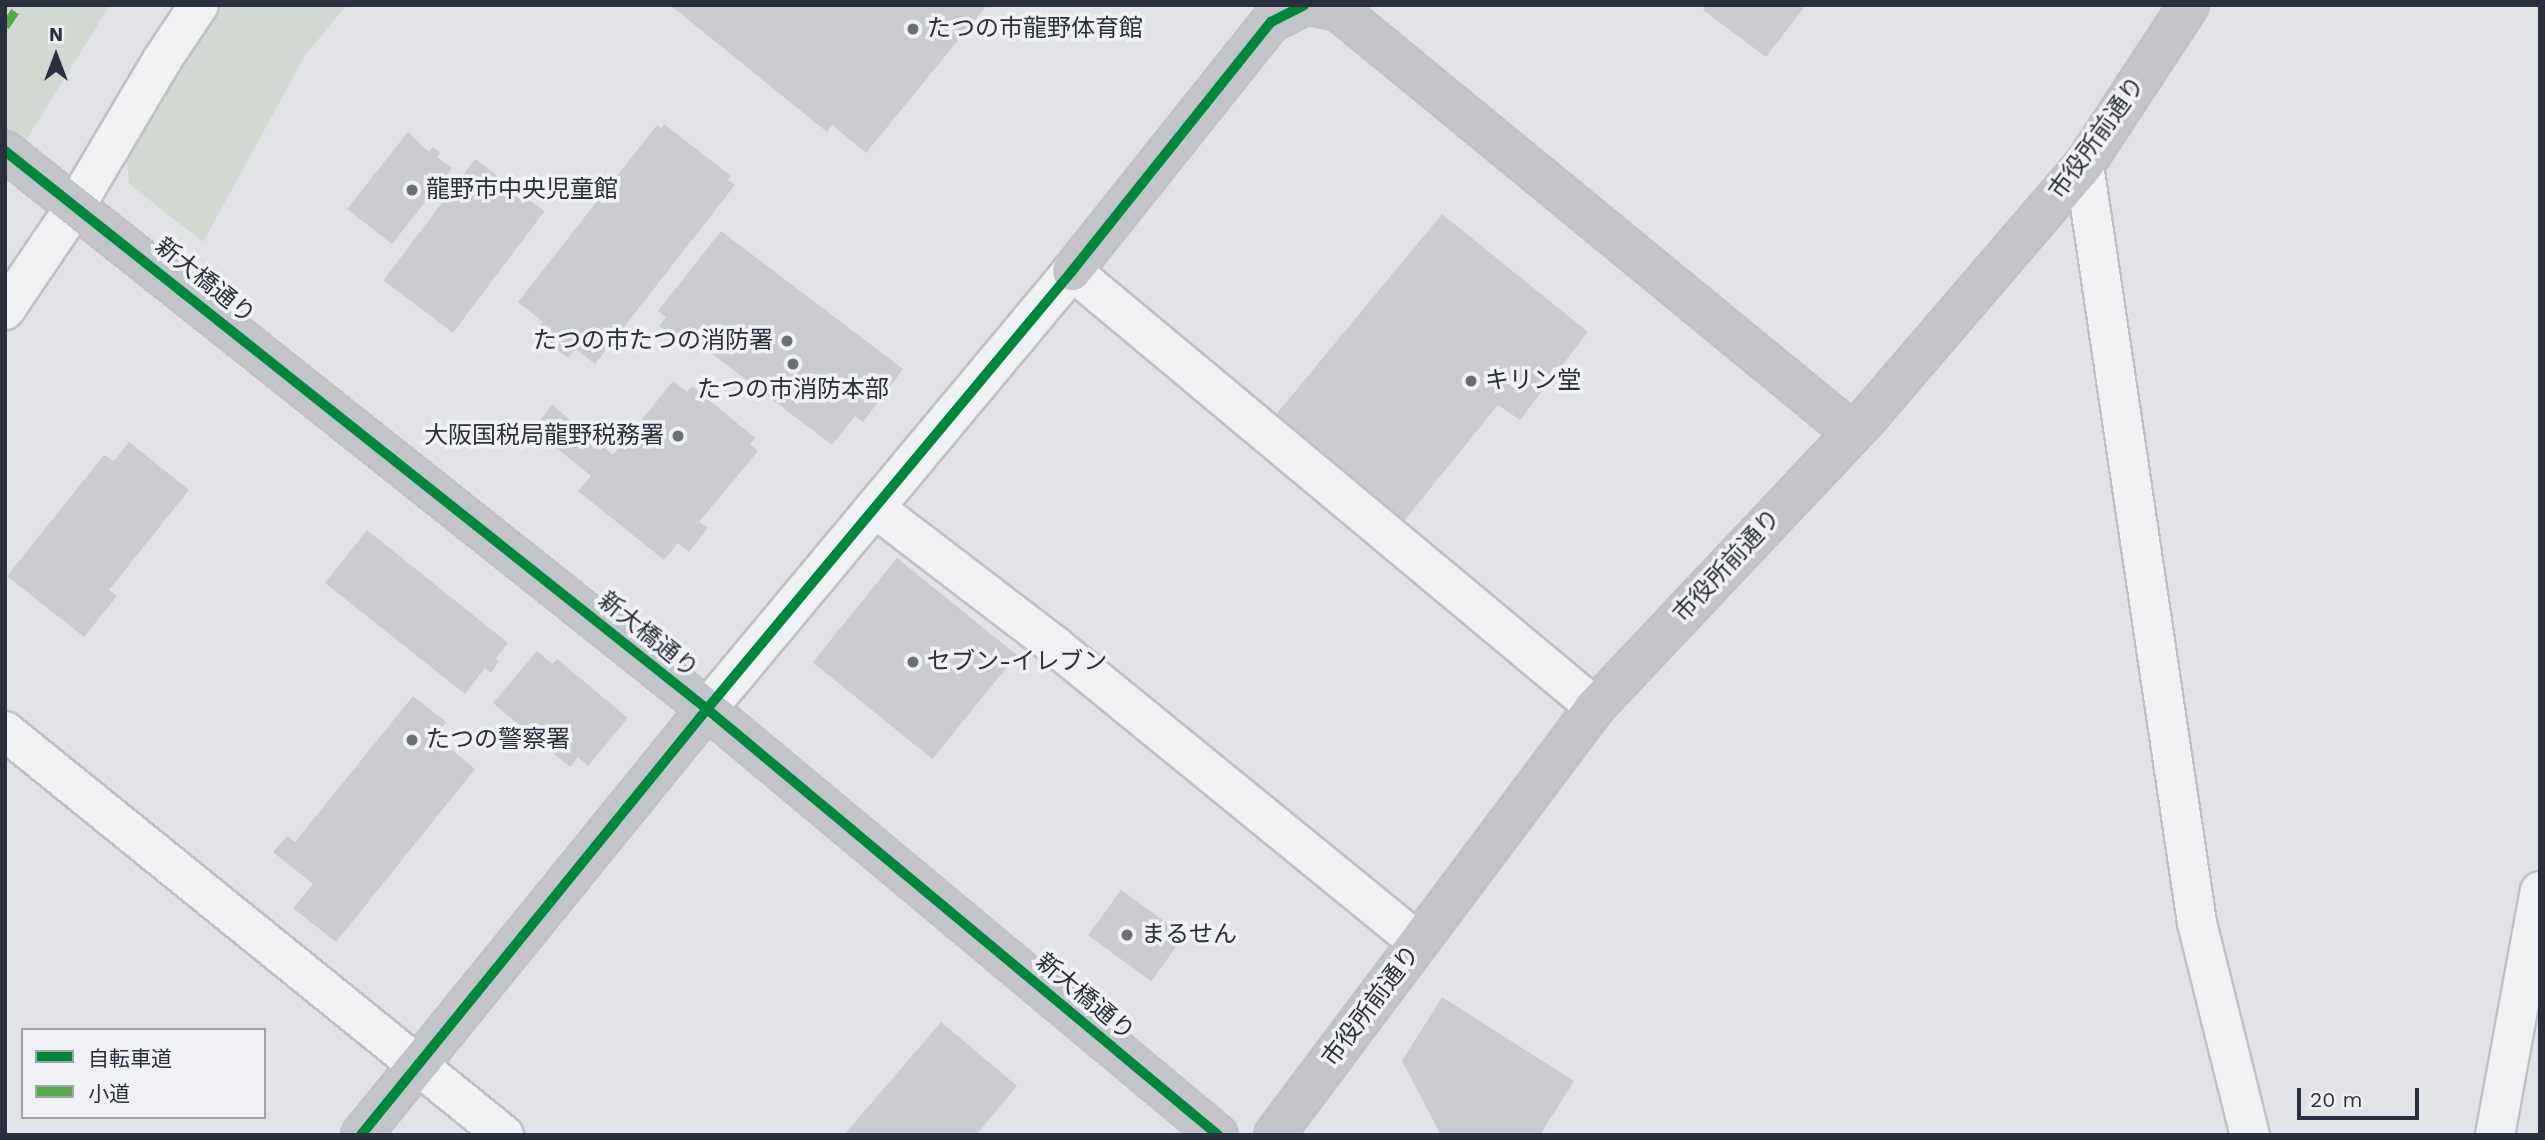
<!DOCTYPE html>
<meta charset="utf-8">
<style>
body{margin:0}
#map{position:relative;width:2545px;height:1140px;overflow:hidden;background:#e1e3e6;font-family:"Work Sans","Noto Sans JP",sans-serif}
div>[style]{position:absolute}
.green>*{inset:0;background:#d1d9d2}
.building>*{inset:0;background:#cacbce;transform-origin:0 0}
.roads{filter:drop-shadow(2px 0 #c0c1c4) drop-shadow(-2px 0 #c0c1c4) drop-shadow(0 2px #c0c1c4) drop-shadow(0 -2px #c0c1c4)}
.street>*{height:38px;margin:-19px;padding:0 19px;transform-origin:19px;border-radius:19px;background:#f0f1f3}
.secondary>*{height:38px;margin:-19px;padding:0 19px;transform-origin:19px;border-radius:19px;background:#c2c4c8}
.quiet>*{height:9px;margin-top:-4.5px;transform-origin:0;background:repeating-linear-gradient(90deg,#53ab46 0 18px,transparent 0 27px)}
.cycleway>*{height:10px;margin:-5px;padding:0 5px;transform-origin:5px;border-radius:5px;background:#00873e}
.dots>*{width:19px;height:19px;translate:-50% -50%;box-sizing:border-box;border:4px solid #eff1f5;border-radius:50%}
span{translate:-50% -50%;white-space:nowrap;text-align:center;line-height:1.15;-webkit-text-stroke:7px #eff1f5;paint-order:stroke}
.poi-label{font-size:24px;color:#2a2f3d}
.left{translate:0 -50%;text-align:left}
.right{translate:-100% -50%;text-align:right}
.street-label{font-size:24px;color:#2a2f3d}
.frame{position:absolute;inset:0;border:7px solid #2a2f3d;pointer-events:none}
.legend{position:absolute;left:21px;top:1028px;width:245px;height:91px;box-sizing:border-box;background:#eff1f5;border:2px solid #a0a3ab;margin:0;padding:9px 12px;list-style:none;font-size:21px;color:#2a2f3d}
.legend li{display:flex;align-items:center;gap:14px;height:35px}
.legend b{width:35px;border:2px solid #a0a3ab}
.north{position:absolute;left:21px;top:21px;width:70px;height:70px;-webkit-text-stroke:5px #eff1f5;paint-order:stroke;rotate:0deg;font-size:19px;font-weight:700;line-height:28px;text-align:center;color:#2a2f3d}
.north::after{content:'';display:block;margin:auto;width:24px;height:32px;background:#2a2f3d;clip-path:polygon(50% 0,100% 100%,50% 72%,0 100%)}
.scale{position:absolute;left:2297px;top:1088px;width:122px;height:32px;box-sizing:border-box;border:4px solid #2a2f3d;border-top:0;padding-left:9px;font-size:21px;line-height:24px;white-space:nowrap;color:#2a2f3d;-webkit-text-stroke:5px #eff1f5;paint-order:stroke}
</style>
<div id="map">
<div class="green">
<i style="clip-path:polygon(5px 5px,110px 5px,5px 174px)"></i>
<i style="clip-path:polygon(218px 5px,347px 5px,306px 54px,203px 242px,129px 184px,126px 151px)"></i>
</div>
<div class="building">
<i style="clip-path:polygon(670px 5px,987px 5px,866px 153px,832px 125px,827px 132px)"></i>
<i style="clip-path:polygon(1707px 5px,1806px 5px,1766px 57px,1703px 10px)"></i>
<i style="clip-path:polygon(664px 124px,731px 176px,728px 180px,735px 185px,595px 364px,576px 349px,568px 358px,534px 332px,543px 322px,518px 302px,657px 125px,661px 128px)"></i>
<i style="clip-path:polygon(408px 132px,429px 152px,433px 147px,440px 153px,437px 157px,452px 168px,392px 244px,347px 209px)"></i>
<i style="left:475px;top:159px;width:87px;height:152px;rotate:37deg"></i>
<i style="clip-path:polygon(1442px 214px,1588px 332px,1520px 420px,1498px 405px,1403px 522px,1274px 417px)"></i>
<i style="clip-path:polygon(721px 231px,903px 369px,863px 422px,855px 416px,832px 445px,690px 337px,685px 345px,659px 326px,666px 317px,658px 311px)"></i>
<i style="clip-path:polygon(673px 381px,687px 392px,692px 386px,755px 438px,750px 444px,758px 451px,699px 522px,708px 528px,689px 552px,678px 543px,664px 560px,578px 491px,591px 476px,533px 429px,552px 405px,613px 455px)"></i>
<i style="clip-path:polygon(129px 442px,189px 490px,109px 590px,117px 596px,84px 637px,7px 576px,104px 455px,114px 461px)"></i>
<i style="clip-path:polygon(367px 530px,508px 643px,496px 658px,499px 661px,491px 673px,485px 668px,465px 694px,325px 583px)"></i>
<i style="left:897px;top:558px;width:154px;height:134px;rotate:39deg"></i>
<i style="clip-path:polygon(537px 651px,552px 664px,557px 659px,628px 718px,588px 766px,578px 757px,570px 767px,493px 703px)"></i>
<i style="clip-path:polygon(413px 696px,446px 722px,435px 736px,475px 769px,336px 942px,293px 908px,313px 884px,273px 852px,287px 836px,295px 842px)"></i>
<i style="left:1121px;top:890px;width:78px;height:56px;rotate:36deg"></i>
<i style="clip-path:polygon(1442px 997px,1574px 1081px,1540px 1135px,1441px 1135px,1402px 1061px)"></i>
<i style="clip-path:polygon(941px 1022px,1017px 1086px,976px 1135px,844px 1135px)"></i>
</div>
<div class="roads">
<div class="street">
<i style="left:2084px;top:165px;width:766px;rotate:81.52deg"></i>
<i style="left:2197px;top:923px;width:219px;rotate:76deg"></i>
<i style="left:5px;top:310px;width:127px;rotate:-55.9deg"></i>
<i style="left:76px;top:205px;width:169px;rotate:-59.3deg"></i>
<i style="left:162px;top:60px;width:66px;rotate:-56.1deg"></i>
<i style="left:876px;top:509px;width:225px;rotate:37.4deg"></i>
<i style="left:1055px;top:646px;width:468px;rotate:39.2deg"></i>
<i style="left:707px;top:709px;width:570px;rotate:-50.19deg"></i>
<i style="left:1072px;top:271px;width:681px;rotate:39.82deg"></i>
<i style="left:5px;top:731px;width:642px;rotate:38.99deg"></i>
<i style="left:2495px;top:1135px;width:248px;rotate:-79.6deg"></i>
</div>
<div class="secondary">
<i style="left:1310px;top:5px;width:30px;rotate:12deg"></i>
<i style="left:1339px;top:11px;width:665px;rotate:39.39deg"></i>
<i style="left:5px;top:151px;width:897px;rotate:38.48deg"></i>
<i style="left:707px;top:709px;width:665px;rotate:39.82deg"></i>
<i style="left:1072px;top:271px;width:319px;rotate:-51.4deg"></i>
<i style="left:1271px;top:22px;width:37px;rotate:-27deg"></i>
<i style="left:361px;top:1135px;width:549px;rotate:-50.92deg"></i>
<i style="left:1274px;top:1135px;width:535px;rotate:-53.13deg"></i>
<i style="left:1595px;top:707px;width:398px;rotate:-46.7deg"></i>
<i style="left:1868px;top:417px;width:332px;rotate:-49.4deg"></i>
<i style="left:2084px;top:165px;width:191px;rotate:-56.7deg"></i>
</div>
</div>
<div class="quiet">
<i style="left:5px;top:26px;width:25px;rotate:-56deg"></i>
</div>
<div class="cycleway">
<i style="left:5px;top:151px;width:897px;rotate:38.48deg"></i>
<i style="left:707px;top:709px;width:665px;rotate:39.82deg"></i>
<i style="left:361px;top:1135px;width:549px;rotate:-50.92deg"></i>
<i style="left:707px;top:709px;width:570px;rotate:-50.19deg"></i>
<i style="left:1072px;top:271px;width:319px;rotate:-51.4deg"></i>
<i style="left:1271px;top:22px;width:37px;rotate:-27deg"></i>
</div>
<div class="dots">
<i style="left:913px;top:29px;background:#6a6e78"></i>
<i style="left:412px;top:190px;background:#6a6e78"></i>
<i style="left:787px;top:341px;background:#6a6e78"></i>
<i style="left:793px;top:364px;background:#6a6e78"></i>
<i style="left:1471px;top:381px;background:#6a6e78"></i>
<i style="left:678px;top:436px;background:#6a6e78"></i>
<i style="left:913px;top:662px;background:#6a6e78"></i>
<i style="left:412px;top:740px;background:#6a6e78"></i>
<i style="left:1127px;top:935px;background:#6a6e78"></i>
</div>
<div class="poi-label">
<span class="left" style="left:927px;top:29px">たつの市龍野体育館</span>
<span class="left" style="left:426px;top:190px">龍野市中央児童館</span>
<span class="right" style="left:773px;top:341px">たつの市たつの消防署</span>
<span class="left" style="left:1485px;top:381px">キリン堂</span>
<span style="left:793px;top:390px">たつの市消防本部</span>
<span class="right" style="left:664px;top:436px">大阪国税局龍野税務署</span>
<span class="left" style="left:927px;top:662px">セブン-イレブン</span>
<span class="left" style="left:426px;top:740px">たつの警察署</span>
<span class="left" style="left:1141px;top:935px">まるせん</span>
</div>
<div class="street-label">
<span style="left:2097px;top:138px;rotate:-54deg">市役所前通り</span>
<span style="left:205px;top:281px;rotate:39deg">新大橋通り</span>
<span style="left:1727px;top:566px;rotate:-47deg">市役所前通り</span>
<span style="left:648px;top:635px;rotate:39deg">新大橋通り</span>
<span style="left:1085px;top:997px;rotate:40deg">新大橋通り</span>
<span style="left:1371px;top:1006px;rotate:-53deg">市役所前通り</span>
</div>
<div class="frame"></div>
<ul class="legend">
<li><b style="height:9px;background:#00873e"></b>自転車道</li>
<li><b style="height:9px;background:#53ab46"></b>小道</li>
</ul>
<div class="north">N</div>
<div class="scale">20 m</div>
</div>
